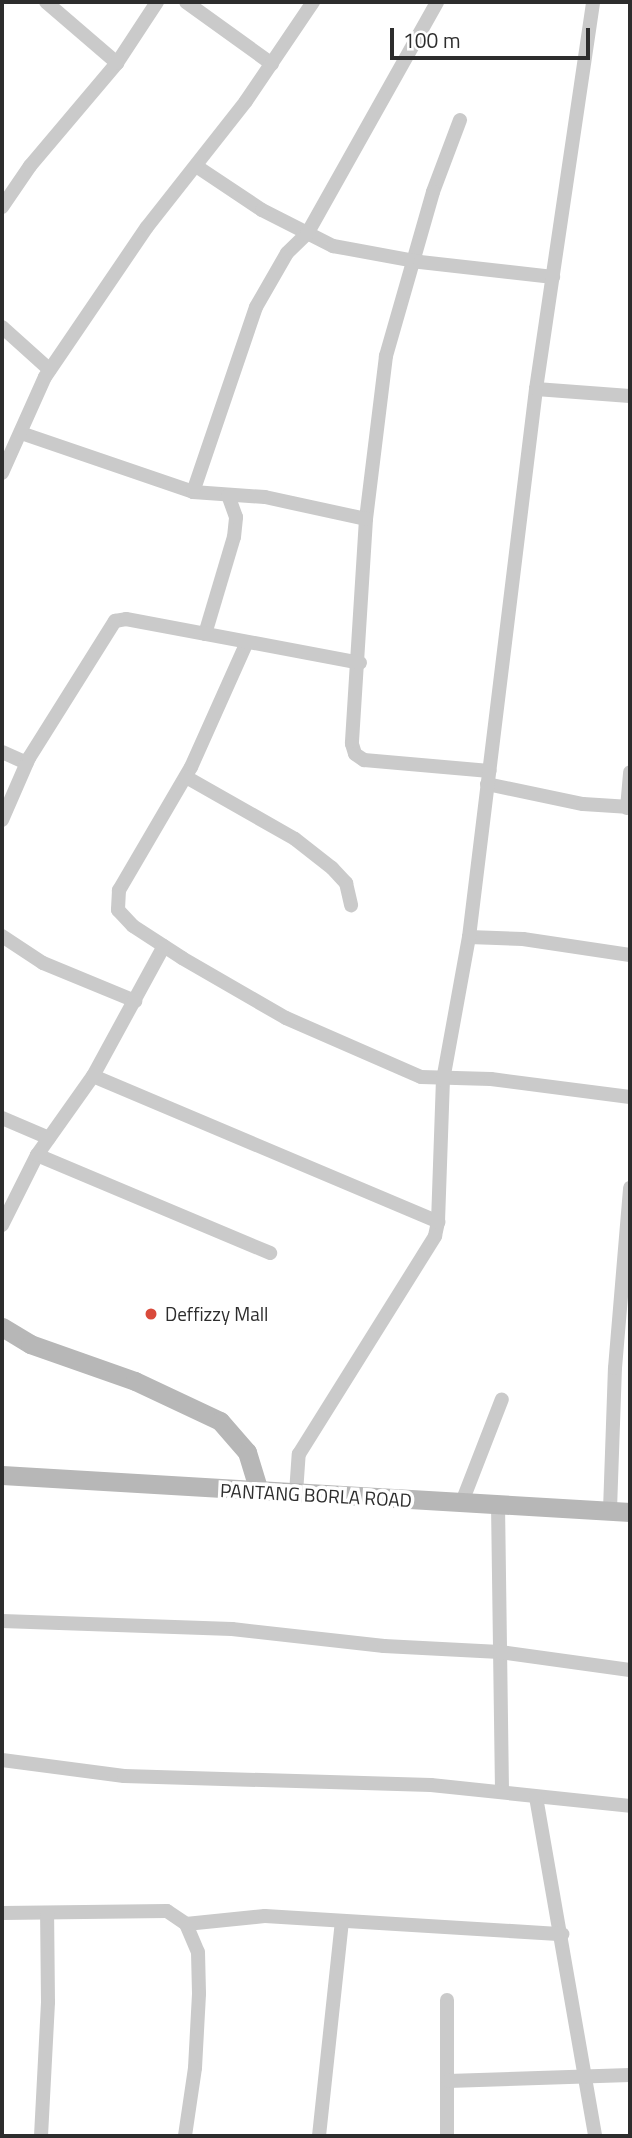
<!DOCTYPE html>
<style>
body{margin:0}
#map{position:relative;width:632px;height:2138px;overflow:hidden;background:#fff;font-family:"Titillium Web",sans-serif}
div>[style]{position:absolute}
.street>*{height:14px;margin:-7px;padding:0 7px;transform-origin:7px;border-radius:7px;background:#cacaca}
.secondary>*{height:19px;margin:-9.5px;padding:0 9.5px;transform-origin:9.5px;border-radius:9.5px;background:#b7b7b7}
.dots>*{width:19px;height:19px;translate:-50% -50%;box-sizing:border-box;border:4px solid #fff;border-radius:50%}
span{translate:-50% -50%;white-space:nowrap;text-align:center;line-height:1.15;-webkit-text-stroke:7px #fff;paint-order:stroke}
.poi-label{font-size:19px;color:#2d2d2d}
.left{translate:0 -50%;text-align:left}
.street-label{font-size:19px;color:#2d2d2d}
.frame{position:absolute;inset:0;border:4px solid #2d2d2d;pointer-events:none}
.scale{position:absolute;left:390px;top:28px;width:200px;height:32px;box-sizing:border-box;border:4px solid #2d2d2d;border-top:0;padding-left:9px;font-size:21px;line-height:24px;white-space:nowrap;color:#2d2d2d;-webkit-text-stroke:5px #fff;paint-order:stroke}
</style>
<div id="map">
<div class="street">
<i style="left:46px;top:2px;width:94px;rotate:40.7deg"></i>
<i style="left:186px;top:2px;width:106px;rotate:35.8deg"></i>
<i style="left:460px;top:120px;width:77px;rotate:110.6deg"></i>
<i style="left:433px;top:192px;width:171px;rotate:106deg"></i>
<i style="left:386px;top:356px;width:164px;rotate:97deg"></i>
<i style="left:366px;top:519px;width:225px;rotate:93.6deg"></i>
<i style="left:352px;top:744px;width:10px;rotate:73deg"></i>
<i style="left:355px;top:754px;width:11px;rotate:34deg"></i>
<i style="left:364px;top:760px;width:126px;rotate:5deg"></i>
<i style="left:196px;top:166px;width:79px;rotate:33.7deg"></i>
<i style="left:262px;top:210px;width:80px;rotate:26.9deg"></i>
<i style="left:333px;top:246px;width:88px;rotate:10.4deg"></i>
<i style="left:420px;top:262px;width:134px;rotate:6.4deg"></i>
<i style="left:2px;top:207px;width:50px;rotate:-55.7deg"></i>
<i style="left:30px;top:166px;width:135px;rotate:-49.8deg"></i>
<i style="left:117px;top:63px;width:73px;rotate:-56.7deg"></i>
<i style="left:2px;top:327px;width:64px;rotate:41.9deg"></i>
<i style="left:536px;top:389px;width:94px;rotate:4.3deg"></i>
<i style="left:21px;top:433px;width:182px;rotate:18.9deg"></i>
<i style="left:193px;top:492px;width:72px;rotate:4deg"></i>
<i style="left:265px;top:497px;width:103px;rotate:12.3deg"></i>
<i style="left:2px;top:473px;width:105px;rotate:-65.9deg"></i>
<i style="left:45px;top:377px;width:181px;rotate:-55.8deg"></i>
<i style="left:147px;top:227px;width:160px;rotate:-51.8deg"></i>
<i style="left:246px;top:101px;width:120px;rotate:-55.9deg"></i>
<i style="left:193px;top:492px;width:195px;rotate:-71.2deg"></i>
<i style="left:256px;top:307px;width:62px;rotate:-60.1deg"></i>
<i style="left:287px;top:253px;width:28px;rotate:-44deg"></i>
<i style="left:307px;top:234px;width:266px;rotate:-60.7deg"></i>
<i style="left:205px;top:634px;width:101px;rotate:-73.4deg"></i>
<i style="left:234px;top:537px;width:20px;rotate:-84deg"></i>
<i style="left:236px;top:517px;width:23px;rotate:-110deg"></i>
<i style="left:247px;top:642px;width:137px;rotate:114.1deg"></i>
<i style="left:191px;top:767px;width:143px;rotate:120.3deg"></i>
<i style="left:119px;top:890px;width:20px;rotate:93deg"></i>
<i style="left:118px;top:910px;width:22px;rotate:47deg"></i>
<i style="left:133px;top:926px;width:59px;rotate:33.1deg"></i>
<i style="left:182px;top:958px;width:120px;rotate:30deg"></i>
<i style="left:286px;top:1018px;width:147px;rotate:23.6deg"></i>
<i style="left:421px;top:1077px;width:70px;rotate:1.6deg"></i>
<i style="left:491px;top:1079px;width:140px;rotate:7.4deg"></i>
<i style="left:2px;top:752px;width:27px;rotate:24deg"></i>
<i style="left:186px;top:777px;width:125px;rotate:29.6deg"></i>
<i style="left:295px;top:839px;width:47px;rotate:38.1deg"></i>
<i style="left:332px;top:868px;width:21px;rotate:47deg"></i>
<i style="left:346px;top:883px;width:23px;rotate:77deg"></i>
<i style="left:487px;top:784px;width:98px;rotate:11.8deg"></i>
<i style="left:583px;top:804px;width:47px;rotate:3.7deg"></i>
<i style="left:627px;top:808px;width:36px;rotate:-85deg"></i>
<i style="left:2px;top:820px;width:68px;rotate:-66.5deg"></i>
<i style="left:29px;top:758px;width:162px;rotate:-57.9deg"></i>
<i style="left:115px;top:621px;width:11px;rotate:-10deg"></i>
<i style="left:126px;top:619px;width:238px;rotate:10.6deg"></i>
<i style="left:2px;top:936px;width:49px;rotate:33.4deg"></i>
<i style="left:43px;top:963px;width:100px;rotate:22.4deg"></i>
<i style="left:469px;top:937px;width:54px;rotate:2.1deg"></i>
<i style="left:523px;top:939px;width:108px;rotate:8.5deg"></i>
<i style="left:93px;top:1076px;width:375px;rotate:22.9deg"></i>
<i style="left:2px;top:1118px;width:51px;rotate:23.1deg"></i>
<i style="left:37px;top:1155px;width:253px;rotate:22.8deg"></i>
<i style="left:2px;top:1225px;width:78px;rotate:-63.4deg"></i>
<i style="left:37px;top:1155px;width:97px;rotate:-54.7deg"></i>
<i style="left:93px;top:1076px;width:148px;rotate:-61.4deg"></i>
<i style="left:296px;top:1493px;width:39px;rotate:-86deg"></i>
<i style="left:299px;top:1454px;width:257px;rotate:-58deg"></i>
<i style="left:435px;top:1236px;width:14px;rotate:-78deg"></i>
<i style="left:438px;top:1222px;width:142px;rotate:-88deg"></i>
<i style="left:443px;top:1080px;width:145px;rotate:-79.7deg"></i>
<i style="left:469px;top:937px;width:552px;rotate:-83.03deg"></i>
<i style="left:536px;top:389px;width:391px;rotate:-81.6deg"></i>
<i style="left:462px;top:1502px;width:110px;rotate:-68.8deg"></i>
<i style="left:498px;top:1504px;width:287px;rotate:89.2deg"></i>
<i style="left:610px;top:1510px;width:142px;rotate:-88deg"></i>
<i style="left:615px;top:1368px;width:181px;rotate:-85.2deg"></i>
<i style="left:2px;top:1621px;width:230px;rotate:2deg"></i>
<i style="left:232px;top:1629px;width:153px;rotate:6.4deg"></i>
<i style="left:384px;top:1646px;width:116px;rotate:3deg"></i>
<i style="left:500px;top:1652px;width:131px;rotate:7.9deg"></i>
<i style="left:2px;top:1760px;width:123px;rotate:7.5deg"></i>
<i style="left:124px;top:1776px;width:307px;rotate:1.7deg"></i>
<i style="left:431px;top:1785px;width:200px;rotate:6deg"></i>
<i style="left:536px;top:1797px;width:344px;rotate:80.1deg"></i>
<i style="left:2px;top:1913px;width:165px;rotate:-0.7deg"></i>
<i style="left:167px;top:1911px;width:23px;rotate:34deg"></i>
<i style="left:186px;top:1924px;width:30px;rotate:67deg"></i>
<i style="left:198px;top:1952px;width:42px;rotate:88.6deg"></i>
<i style="left:199px;top:1994px;width:74px;rotate:93.1deg"></i>
<i style="left:195px;top:2068px;width:69px;rotate:98.4deg"></i>
<i style="left:186px;top:1924px;width:79px;rotate:-5.8deg"></i>
<i style="left:265px;top:1916px;width:298px;rotate:3.5deg"></i>
<i style="left:447px;top:2000px;width:136px;rotate:90deg"></i>
<i style="left:448px;top:2081px;width:182px;rotate:-1.9deg"></i>
<i style="left:41px;top:2136px;width:134px;rotate:-87deg"></i>
<i style="left:48px;top:2002px;width:89px;rotate:-90.6deg"></i>
<i style="left:319px;top:2136px;width:215px;rotate:-83.9deg"></i>
</div>
<div class="secondary">
<i style="left:2px;top:1327px;width:33px;rotate:31deg"></i>
<i style="left:30px;top:1344px;width:111px;rotate:19.4deg"></i>
<i style="left:135px;top:1381px;width:94px;rotate:25.2deg"></i>
<i style="left:220px;top:1421px;width:41px;rotate:48.9deg"></i>
<i style="left:247px;top:1452px;width:39px;rotate:73deg"></i>
<i style="left:2px;top:1475px;width:629px;rotate:3.37deg"></i>
</div>
<div class="dots">
<i style="left:151px;top:1314px;background:#d94a3b"></i>
</div>
<div class="poi-label">
<span class="left" style="left:165px;top:1314px">Deffizzy Mall</span>
</div>
<div class="street-label">
<span style="left:316px;top:1495px;rotate:3deg">PANTANG BORLA ROAD</span>
</div>
<div class="frame"></div>
<div class="scale">100 m</div>
</div>
